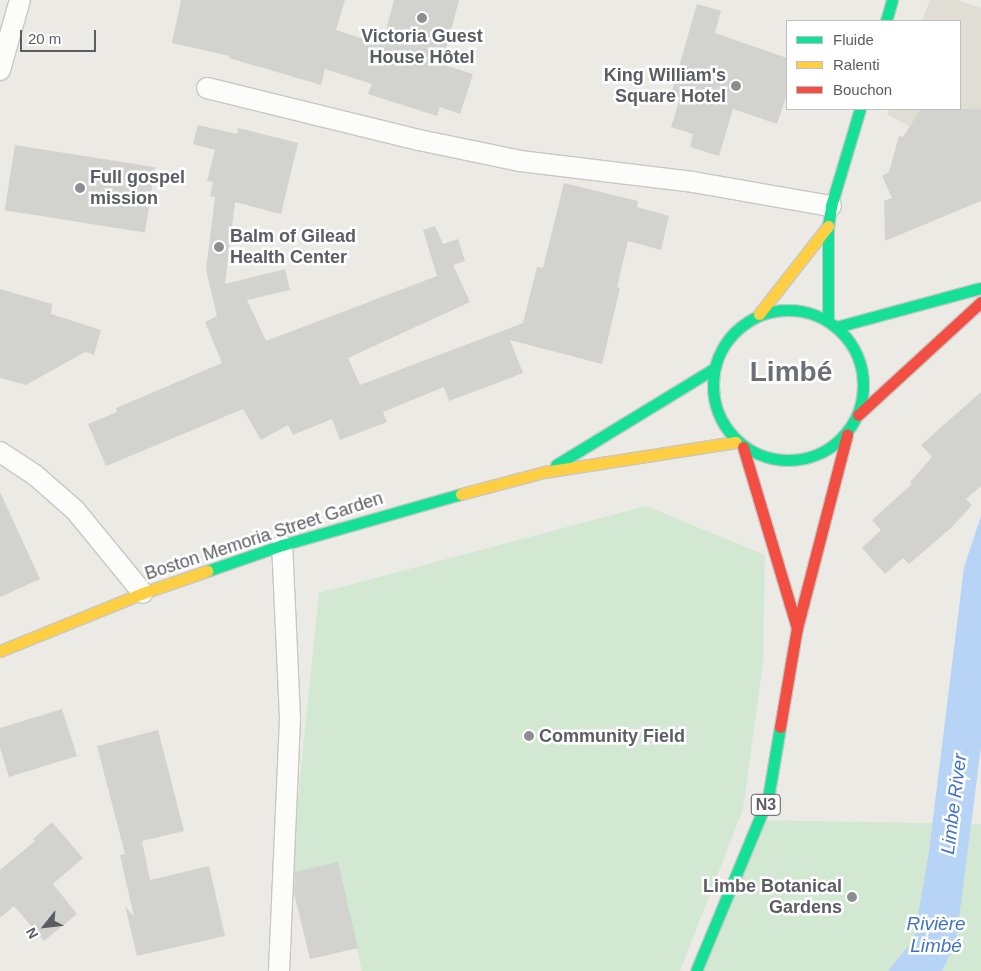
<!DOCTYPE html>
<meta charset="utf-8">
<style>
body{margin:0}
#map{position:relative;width:981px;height:971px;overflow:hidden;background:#ebeae5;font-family:Arial,sans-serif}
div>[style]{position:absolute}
.education>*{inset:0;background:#dfddd4}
.green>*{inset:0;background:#d2e8d2}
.water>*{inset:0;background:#b7d4f7}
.building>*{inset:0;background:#d2d2cf;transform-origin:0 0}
.roads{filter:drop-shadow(1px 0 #c7c7c6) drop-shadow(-1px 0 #c7c7c6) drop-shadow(0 1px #c7c7c6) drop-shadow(0 -1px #c7c7c6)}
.street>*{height:20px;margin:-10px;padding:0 10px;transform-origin:10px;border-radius:10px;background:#fcfcfb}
.fast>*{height:11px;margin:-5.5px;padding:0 5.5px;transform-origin:5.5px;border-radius:5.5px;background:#16e098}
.fast>.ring{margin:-5.5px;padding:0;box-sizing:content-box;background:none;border:11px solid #16e098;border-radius:50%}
.slow>*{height:11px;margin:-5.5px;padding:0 5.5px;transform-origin:5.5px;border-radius:5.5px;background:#ffcf43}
.jam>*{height:11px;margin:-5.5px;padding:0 5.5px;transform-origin:5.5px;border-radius:5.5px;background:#f24e42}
.dots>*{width:14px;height:14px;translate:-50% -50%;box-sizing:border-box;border:2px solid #fff;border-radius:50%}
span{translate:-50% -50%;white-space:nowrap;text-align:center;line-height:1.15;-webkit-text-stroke:5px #fff;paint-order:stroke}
.shield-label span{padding:1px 4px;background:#fff;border:1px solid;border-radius:4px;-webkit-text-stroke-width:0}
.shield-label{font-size:16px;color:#5b5d63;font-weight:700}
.poi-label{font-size:18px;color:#5b5d63;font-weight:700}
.right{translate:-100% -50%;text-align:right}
.left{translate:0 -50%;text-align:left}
.street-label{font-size:18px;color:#5b5d63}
.water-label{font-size:19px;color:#4272c4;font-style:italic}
.town-label{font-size:28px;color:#6c6f75;font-weight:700}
.legend{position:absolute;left:786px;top:20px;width:175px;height:90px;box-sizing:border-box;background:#fff;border:1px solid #bdbec1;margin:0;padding:6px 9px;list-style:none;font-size:15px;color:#5b5d63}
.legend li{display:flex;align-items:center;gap:10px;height:25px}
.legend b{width:25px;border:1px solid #bdbec1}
.north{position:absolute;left:20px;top:901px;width:50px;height:50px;-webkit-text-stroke:4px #fff;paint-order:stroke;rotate:241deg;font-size:14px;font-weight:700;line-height:20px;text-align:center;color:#5b5d63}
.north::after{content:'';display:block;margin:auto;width:18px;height:22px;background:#5b5d63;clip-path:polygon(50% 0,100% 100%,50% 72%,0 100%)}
.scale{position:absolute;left:20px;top:30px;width:76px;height:22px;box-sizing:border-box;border:2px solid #5b5d63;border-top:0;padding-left:6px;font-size:15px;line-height:18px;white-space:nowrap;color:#5b5d63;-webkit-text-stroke:4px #fff;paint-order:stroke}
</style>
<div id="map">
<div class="education">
<i style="clip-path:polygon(930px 0,957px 0,981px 8px,981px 157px,971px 161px,887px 114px,889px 109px,960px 109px,960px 21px,922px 21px)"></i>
</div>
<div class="green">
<i style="clip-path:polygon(646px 506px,765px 555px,763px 663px,743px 809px,680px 971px,362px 971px,338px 863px,290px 874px,319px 593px)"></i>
<i style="clip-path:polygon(753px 820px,981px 824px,981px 971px,692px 971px)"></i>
</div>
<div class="water">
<i style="clip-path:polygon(981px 516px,981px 747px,956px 942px,942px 971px,888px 971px,914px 939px,929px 851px,964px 567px)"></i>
</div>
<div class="building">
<i style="clip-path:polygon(181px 0,345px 0,336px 30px,382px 45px,394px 0,459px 0,444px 57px,446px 58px,444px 65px,473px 74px,460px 114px,440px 107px,437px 116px,368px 94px,372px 84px,325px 69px,321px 85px,229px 58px,230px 56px,172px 43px)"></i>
<i style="clip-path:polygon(697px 4px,721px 11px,715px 33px,787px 58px,787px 94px,777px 124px,733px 109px,719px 156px,690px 147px,693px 134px,671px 127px,679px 101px,670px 98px)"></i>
<i style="clip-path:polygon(921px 109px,981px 109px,981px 201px,885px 241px,884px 201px,892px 198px,882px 176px,889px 172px,899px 136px,903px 137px)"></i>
<i style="clip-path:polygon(198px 125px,237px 134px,238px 128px,298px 143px,281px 214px,235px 202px,225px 284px,285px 269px,290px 290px,247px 300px,266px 341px,437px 276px,423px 230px,435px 226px,443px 244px,458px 239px,465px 261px,453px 265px,470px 302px,348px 358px,360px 385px,523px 323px,537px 267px,543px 268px,564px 183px,638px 201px,637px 207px,669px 216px,661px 250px,628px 241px,617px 287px,620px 288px,602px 364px,510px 340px,523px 373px,449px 401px,444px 387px,383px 412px,387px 422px,340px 440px,332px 419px,293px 435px,288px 425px,261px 440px,243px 409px,106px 466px,88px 424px,117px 412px,116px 408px,222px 363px,205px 322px,217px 316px,206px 270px,215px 197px,210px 196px,213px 182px,207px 181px,215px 150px,193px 144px)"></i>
<i style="left:15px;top:145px;width:142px;height:66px;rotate:9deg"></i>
<i style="clip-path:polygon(0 289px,52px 304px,51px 314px,101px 330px,94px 355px,85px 352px,26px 385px,0 378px)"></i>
<i style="clip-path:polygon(981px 392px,981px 486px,966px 499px,972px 505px,951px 528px,909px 564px,903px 558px,885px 574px,862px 548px,881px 530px,872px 520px,912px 484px,910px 482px,932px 457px,921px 445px)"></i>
<i style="clip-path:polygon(0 492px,40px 579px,0 597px)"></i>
<i style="clip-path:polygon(62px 709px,77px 756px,9px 777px,0 748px,0 728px)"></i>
<i style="clip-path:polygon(158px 730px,184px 831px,142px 841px,150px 880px,209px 866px,225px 936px,137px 956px,125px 906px,134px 917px,120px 855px,125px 854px,97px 746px)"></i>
<i style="clip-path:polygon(52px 822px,83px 858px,53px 884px,77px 914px,44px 941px,14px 906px,0 918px,0 870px,35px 841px,33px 839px)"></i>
<i style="clip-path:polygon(338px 862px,358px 948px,310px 959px,294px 893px,295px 872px)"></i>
</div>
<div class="roads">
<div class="street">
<i style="left:0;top:70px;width:73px;rotate:-74.1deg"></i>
<i style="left:207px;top:88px;width:218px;rotate:13.8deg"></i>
<i style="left:419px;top:140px;width:103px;rotate:11.7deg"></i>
<i style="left:520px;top:161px;width:174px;rotate:6.9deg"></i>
<i style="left:693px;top:182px;width:140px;rotate:9.9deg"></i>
<i style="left:0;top:452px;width:42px;rotate:33.3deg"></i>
<i style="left:35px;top:475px;width:53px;rotate:41.2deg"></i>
<i style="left:75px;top:510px;width:107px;rotate:50.7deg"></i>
<i style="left:279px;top:971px;width:253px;rotate:-87.5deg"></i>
<i style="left:290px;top:718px;width:173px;rotate:-92.6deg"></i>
</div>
<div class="fast">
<i style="left:886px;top:21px;width:22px;rotate:-74deg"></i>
<i class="ring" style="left:713px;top:310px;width:139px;height:139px"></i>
<i style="left:828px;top:321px;width:95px;rotate:-90deg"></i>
<i style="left:828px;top:226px;width:20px;rotate:-81deg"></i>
<i style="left:831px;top:206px;width:101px;rotate:-73.4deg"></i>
<i style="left:836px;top:327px;width:150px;rotate:-15.1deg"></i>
<i style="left:556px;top:465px;width:184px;rotate:-31.4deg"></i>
<i style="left:207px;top:571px;width:79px;rotate:-19.1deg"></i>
<i style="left:282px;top:545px;width:186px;rotate:-15.9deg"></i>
<i style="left:696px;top:971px;width:187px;rotate:-67.4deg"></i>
<i style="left:768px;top:798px;width:72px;rotate:-80.4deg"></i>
</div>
<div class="slow">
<i style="left:759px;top:314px;width:112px;rotate:-51.9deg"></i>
<i style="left:461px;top:494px;width:86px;rotate:-14.8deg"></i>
<i style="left:544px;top:472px;width:194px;rotate:-8.9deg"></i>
<i style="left:0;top:651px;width:154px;rotate:-22.1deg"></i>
<i style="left:143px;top:593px;width:68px;rotate:-19deg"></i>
</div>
<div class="jam">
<i style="left:858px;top:415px;width:167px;rotate:-42.6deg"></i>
<i style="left:743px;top:447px;width:189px;rotate:73.4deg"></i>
<i style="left:780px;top:727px;width:100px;rotate:-80.3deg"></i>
<i style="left:797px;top:628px;width:200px;rotate:-75.5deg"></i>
</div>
</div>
<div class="dots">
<i style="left:422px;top:18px;background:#8d8e90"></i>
<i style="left:736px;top:86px;background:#8d8e90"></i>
<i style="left:80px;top:188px;background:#8d8e90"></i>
<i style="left:219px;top:247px;background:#8d8e90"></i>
<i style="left:529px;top:736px;background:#8d8e90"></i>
<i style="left:852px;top:897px;background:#8d8e90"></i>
</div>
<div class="shield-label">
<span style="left:766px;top:805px">N3</span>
</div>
<div class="poi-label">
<span style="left:422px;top:47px">Victoria Guest<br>House Hôtel</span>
<span class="right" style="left:726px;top:86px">King William's<br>Square Hotel</span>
<span class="left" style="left:90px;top:188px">Full gospel<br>mission</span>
<span class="left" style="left:230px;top:247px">Balm of Gilead<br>Health Center</span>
<span class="left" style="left:539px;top:736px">Community Field</span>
<span class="right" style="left:842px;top:897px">Limbe Botanical<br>Gardens</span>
</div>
<div class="street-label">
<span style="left:264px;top:536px;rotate:-18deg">Boston Memoria Street Garden</span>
</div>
<div class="water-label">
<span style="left:954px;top:804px;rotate:-83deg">Limbe River</span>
<span style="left:936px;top:935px">Rivière<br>Limbé</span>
</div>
<div class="town-label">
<span style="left:791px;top:372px">Limbé</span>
</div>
<ul class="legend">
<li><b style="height:6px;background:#16e098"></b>Fluide</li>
<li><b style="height:6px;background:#ffcf43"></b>Ralenti</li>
<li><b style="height:6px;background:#f24e42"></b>Bouchon</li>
</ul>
<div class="north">N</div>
<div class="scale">20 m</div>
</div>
